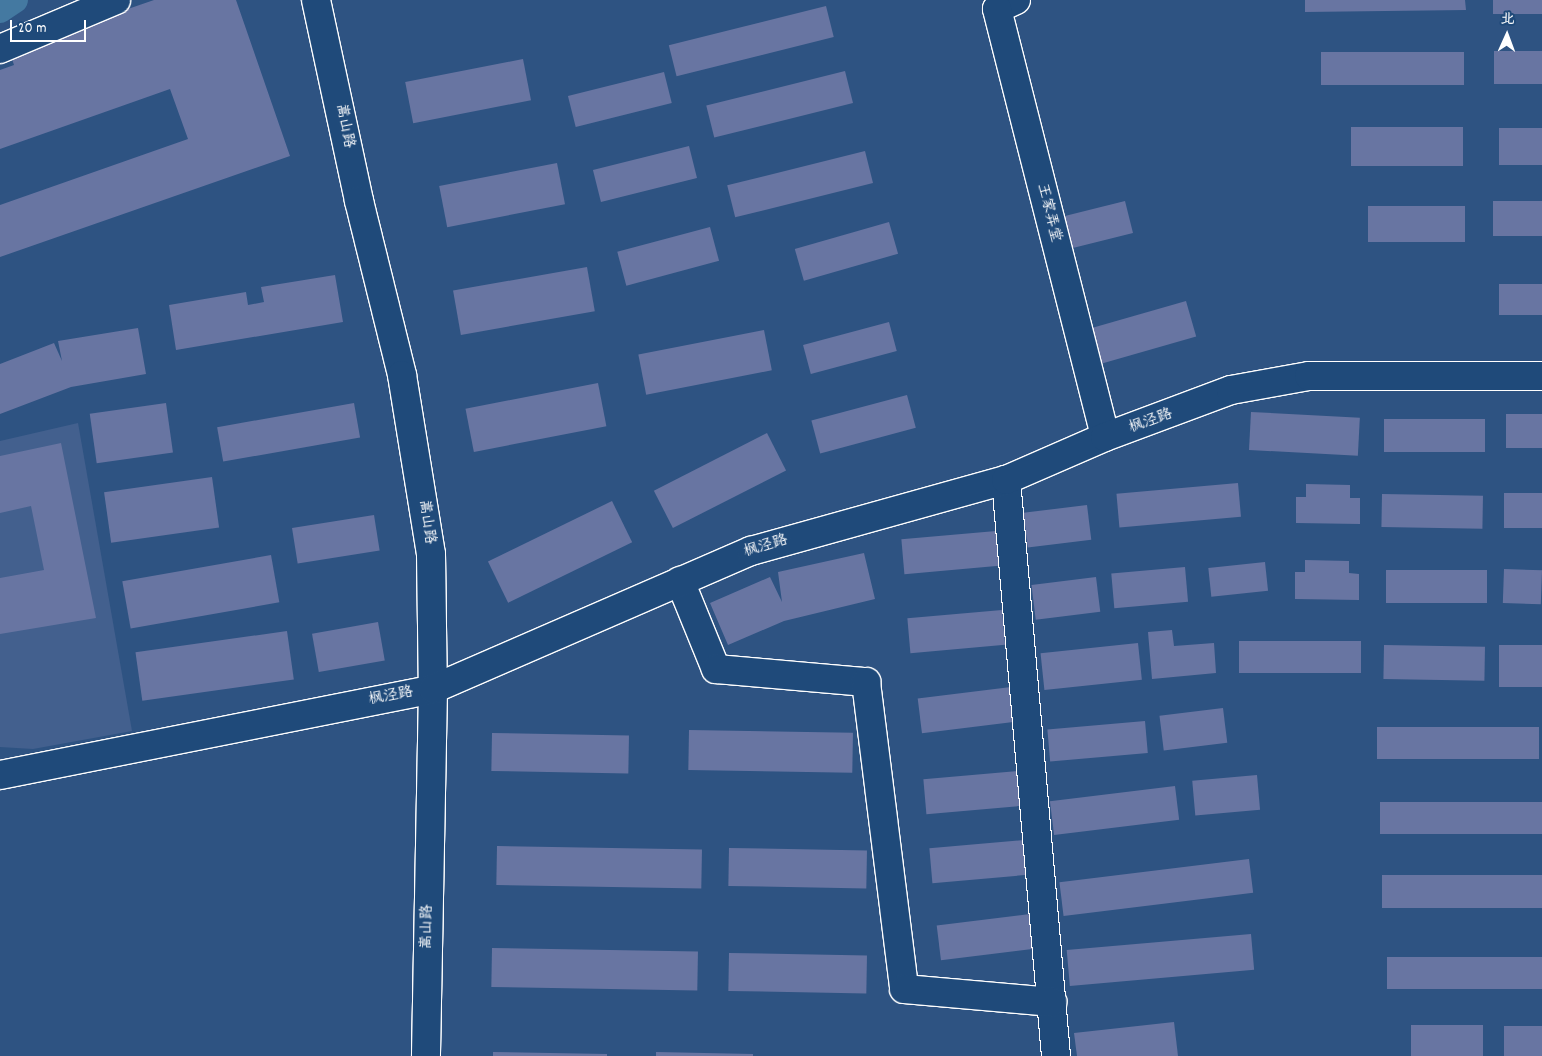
<!DOCTYPE html>
<meta charset="utf-8">
<style>
body{margin:0}
#map{position:relative;width:1542px;height:1056px;overflow:hidden;background:#2e5382;font-family:Dekko,"LXGW WenKai TC",sans-serif}
div>[style]{position:absolute}
.built>*{inset:0;background:#43608e}
.canal>*{height:26px;margin:-13px;padding:0 13px;transform-origin:13px;border-radius:13px;background:#4479a1}
.building>*{inset:0;background:#6875a2;transform-origin:0 0}
.roads{filter:drop-shadow(1px 0 #fff) drop-shadow(-1px 0 #fff) drop-shadow(0 1px #fff) drop-shadow(0 -1px #fff)}
.minor>*{height:28px;margin:-14px;padding:0 14px;transform-origin:14px;border-radius:14px;background:#1f4a7a}
span{translate:-50% -50%;white-space:nowrap;text-align:center;line-height:1.15;-webkit-text-stroke:4.5px #1f4a7a;paint-order:stroke}
.street-label{font-size:15px;color:#fff}
.north{position:absolute;left:1482px;top:10px;width:50px;height:50px;-webkit-text-stroke:4px #1f4a7a;paint-order:stroke;rotate:2deg;font-size:14px;font-weight:700;line-height:20px;text-align:center;color:#fff}
.north::after{content:'';display:block;margin:auto;width:18px;height:22px;background:#fff;clip-path:polygon(50% 0,100% 100%,50% 72%,0 100%)}
.scale{position:absolute;left:10px;top:20px;width:76px;height:22px;box-sizing:border-box;border:2px solid #fff;border-top:0;padding-left:6px;font-size:15px;line-height:18px;white-space:nowrap;color:#fff;-webkit-text-stroke:4px #1f4a7a;paint-order:stroke}
</style>
<div id="map">
<div class="built">
<i style="clip-path:polygon(78px 423px,132px 731px,33px 749px,0 747px,0 441px)"></i>
</div>
<div class="canal">
<i style="left:0;top:10px;width:18px;rotate:-34deg"></i>
</div>
<div class="building">
<i style="clip-path:polygon(154px 0,236px 0,290px 156px,0 257px,0 205px,188px 139px,170px 89px,0 149px,0 70px,14px 65px,9px 50px)"></i>
<i style="clip-path:polygon(1305px 0,1465px 0,1466px 10px,1305px 12px)"></i>
<i style="left:1493px;top:0;width:49px;height:14px"></i>
<i style="left:826px;top:6px;width:32px;height:162px;rotate:76deg"></i>
<i style="left:1494px;top:51px;width:48px;height:33px"></i>
<i style="left:1321px;top:52px;width:143px;height:33px"></i>
<i style="left:523px;top:59px;width:42px;height:120px;rotate:79deg"></i>
<i style="left:845px;top:71px;width:33px;height:143px;rotate:76deg"></i>
<i style="left:664px;top:72px;width:32px;height:99px;rotate:76deg"></i>
<i style="left:1351px;top:127px;width:112px;height:39px"></i>
<i style="left:1499px;top:128px;width:43px;height:37px"></i>
<i style="left:689px;top:146px;width:33px;height:99px;rotate:76deg"></i>
<i style="left:865px;top:151px;width:33px;height:142px;rotate:76deg"></i>
<i style="left:557px;top:163px;width:42px;height:120px;rotate:79deg"></i>
<i style="left:1125px;top:201px;width:33px;height:64px;rotate:76deg"></i>
<i style="left:1493px;top:201px;width:49px;height:35px"></i>
<i style="left:1368px;top:206px;width:97px;height:36px"></i>
<i style="left:889px;top:222px;width:33px;height:98px;rotate:74deg"></i>
<i style="left:710px;top:227px;width:35px;height:96px;rotate:75deg"></i>
<i style="left:587px;top:267px;width:45px;height:136px;rotate:80deg"></i>
<i style="clip-path:polygon(335px 275px,343px 322px,176px 350px,169px 305px,246px 292px,248px 305px,264px 302px,261px 287px)"></i>
<i style="left:1499px;top:284px;width:43px;height:31px"></i>
<i style="left:1186px;top:301px;width:37px;height:98px;rotate:74deg"></i>
<i style="left:889px;top:322px;width:30px;height:89px;rotate:75deg"></i>
<i style="clip-path:polygon(138px 328px,146px 374px,71px 387px,0 414px,0 364px,54px 343px,62px 361px,58px 341px)"></i>
<i style="left:764px;top:330px;width:41px;height:128px;rotate:79deg"></i>
<i style="left:598px;top:383px;width:44px;height:135px;rotate:79deg"></i>
<i style="left:907px;top:395px;width:34px;height:99px;rotate:75deg"></i>
<i style="left:166px;top:403px;width:50px;height:77px;rotate:82deg"></i>
<i style="left:354px;top:403px;width:35px;height:139px;rotate:80deg"></i>
<i style="left:1251px;top:412px;width:109px;height:38px;rotate:3deg"></i>
<i style="left:1506px;top:414px;width:36px;height:34px"></i>
<i style="left:1384px;top:419px;width:101px;height:33px"></i>
<i style="left:767px;top:433px;width:42px;height:127px;rotate:63deg"></i>
<i style="clip-path:polygon(61px 443px,96px 618px,0 634px,0 578px,44px 570px,31px 506px,0 513px,0 456px)"></i>
<i style="left:212px;top:477px;width:51px;height:109px;rotate:82deg"></i>
<i style="left:1238px;top:483px;width:34px;height:122px;rotate:85deg"></i>
<i style="clip-path:polygon(1306px 484px,1350px 485px,1350px 498px,1360px 498px,1360px 524px,1296px 523px,1296px 497px,1306px 497px)"></i>
<i style="left:1504px;top:493px;width:38px;height:35px"></i>
<i style="left:1382px;top:494px;width:101px;height:33px;rotate:1deg"></i>
<i style="left:612px;top:501px;width:46px;height:138px;rotate:64deg"></i>
<i style="left:1087px;top:505px;width:35px;height:64px;rotate:83deg"></i>
<i style="left:374px;top:515px;width:36px;height:83px;rotate:81deg"></i>
<i style="left:996px;top:531px;width:35px;height:95px;rotate:85deg"></i>
<i style="clip-path:polygon(864px 553px,875px 599px,784px 621px,728px 645px,710px 603px,770px 577px,782px 602px,778px 572px)"></i>
<i style="left:271px;top:555px;width:48px;height:151px;rotate:80deg"></i>
<i style="clip-path:polygon(1305px 560px,1349px 561px,1349px 573px,1359px 574px,1359px 600px,1295px 599px,1295px 572px,1305px 572px)"></i>
<i style="left:1265px;top:562px;width:29px;height:57px;rotate:84deg"></i>
<i style="left:1185px;top:567px;width:35px;height:74px;rotate:85deg"></i>
<i style="left:1504px;top:569px;width:38px;height:34px;rotate:2deg"></i>
<i style="left:1386px;top:570px;width:101px;height:33px"></i>
<i style="left:1096px;top:577px;width:35px;height:65px;rotate:83deg"></i>
<i style="left:1002px;top:610px;width:35px;height:95px;rotate:85deg"></i>
<i style="left:378px;top:622px;width:39px;height:67px;rotate:80deg"></i>
<i style="clip-path:polygon(1172px 630px,1174px 646px,1214px 643px,1216px 673px,1152px 679px,1148px 632px)"></i>
<i style="left:287px;top:631px;width:49px;height:153px;rotate:82deg"></i>
<i style="left:1239px;top:641px;width:122px;height:32px"></i>
<i style="left:1138px;top:643px;width:37px;height:98px;rotate:84deg"></i>
<i style="left:1384px;top:645px;width:101px;height:34px;rotate:1deg"></i>
<i style="left:1499px;top:645px;width:43px;height:42px"></i>
<i style="left:1011px;top:687px;width:35px;height:94px;rotate:83deg"></i>
<i style="left:1223px;top:708px;width:35px;height:64px;rotate:83deg"></i>
<i style="left:1145px;top:721px;width:32px;height:98px;rotate:85deg"></i>
<i style="left:1377px;top:727px;width:162px;height:32px"></i>
<i style="left:689px;top:730px;width:164px;height:40px;rotate:1deg"></i>
<i style="left:492px;top:733px;width:137px;height:38px;rotate:1deg"></i>
<i style="left:1018px;top:771px;width:35px;height:95px;rotate:85deg"></i>
<i style="left:1257px;top:775px;width:35px;height:65px;rotate:85deg"></i>
<i style="left:1175px;top:786px;width:34px;height:126px;rotate:83deg"></i>
<i style="left:1380px;top:802px;width:162px;height:32px"></i>
<i style="left:1024px;top:840px;width:35px;height:95px;rotate:85deg"></i>
<i style="left:497px;top:846px;width:205px;height:39px;rotate:1deg"></i>
<i style="left:729px;top:848px;width:138px;height:38px;rotate:1deg"></i>
<i style="left:1249px;top:859px;width:34px;height:191px;rotate:83deg"></i>
<i style="left:1382px;top:875px;width:160px;height:33px"></i>
<i style="left:1030px;top:914px;width:35px;height:94px;rotate:83deg"></i>
<i style="left:1251px;top:934px;width:36px;height:185px;rotate:85deg"></i>
<i style="left:492px;top:948px;width:206px;height:39px;rotate:1deg"></i>
<i style="left:729px;top:953px;width:138px;height:38px;rotate:1deg"></i>
<i style="left:1387px;top:957px;width:155px;height:32px"></i>
<i style="clip-path:polygon(1174px 1022px,1178px 1056px,1077px 1056px,1074px 1033px)"></i>
<i style="left:1411px;top:1025px;width:72px;height:31px"></i>
<i style="left:1504px;top:1026px;width:38px;height:30px"></i>
<i style="clip-path:polygon(493px 1052px,607px 1054px,607px 1056px,493px 1056px)"></i>
<i style="clip-path:polygon(656px 1052px,753px 1054px,753px 1056px,656px 1056px)"></i>
</div>
<div class="roads">
<div class="minor">
<i style="left:316px;top:0;width:206px;rotate:77.9deg"></i>
<i style="left:359px;top:201px;width:179px;rotate:76.1deg"></i>
<i style="left:402px;top:375px;width:181px;rotate:80.8deg"></i>
<i style="left:431px;top:554px;width:135px;rotate:89.2deg"></i>
<i style="left:433px;top:689px;width:367px;rotate:91.1deg"></i>
<i style="left:1016px;top:0;width:21px;rotate:155deg"></i>
<i style="left:997px;top:9px;width:441px;rotate:75.8deg"></i>
<i style="left:0;top:49px;width:126px;rotate:-22.9deg"></i>
<i style="left:1006px;top:480px;width:578px;rotate:85.04deg"></i>
<i style="left:680px;top:581px;width:95px;rotate:67.8deg"></i>
<i style="left:716px;top:669px;width:151px;rotate:5deg"></i>
<i style="left:866px;top:682px;width:309px;rotate:82.9deg"></i>
<i style="left:904px;top:989px;width:149px;rotate:5deg"></i>
<i style="left:0;top:775px;width:441px;rotate:-11.2deg"></i>
<i style="left:433px;top:689px;width:347px;rotate:-23.5deg"></i>
<i style="left:751px;top:551px;width:265px;rotate:-15.6deg"></i>
<i style="left:1006px;top:480px;width:108px;rotate:-23.5deg"></i>
<i style="left:1105px;top:437px;width:134px;rotate:-20.5deg"></i>
<i style="left:1231px;top:390px;width:79px;rotate:-10.2deg"></i>
<i style="left:1309px;top:376px;width:233px"></i>
</div>
</div>
<div class="street-label">
<span style="left:344px;top:126px;rotate:79deg">嵩山路</span>
<span style="left:1048px;top:213px;rotate:76deg">王家弄堂</span>
<span style="left:1151px;top:422px;rotate:-20deg">枫泾路</span>
<span style="left:426px;top:522px;rotate:82deg">嵩山路</span>
<span style="left:766px;top:547px;rotate:-17deg">枫泾路</span>
<span style="left:391px;top:697px;rotate:-11deg">枫泾路</span>
<span style="left:428px;top:927px;rotate:-89deg">嵩山路</span>
</div>
<div class="north">北</div>
<div class="scale">20 m</div>
</div>
